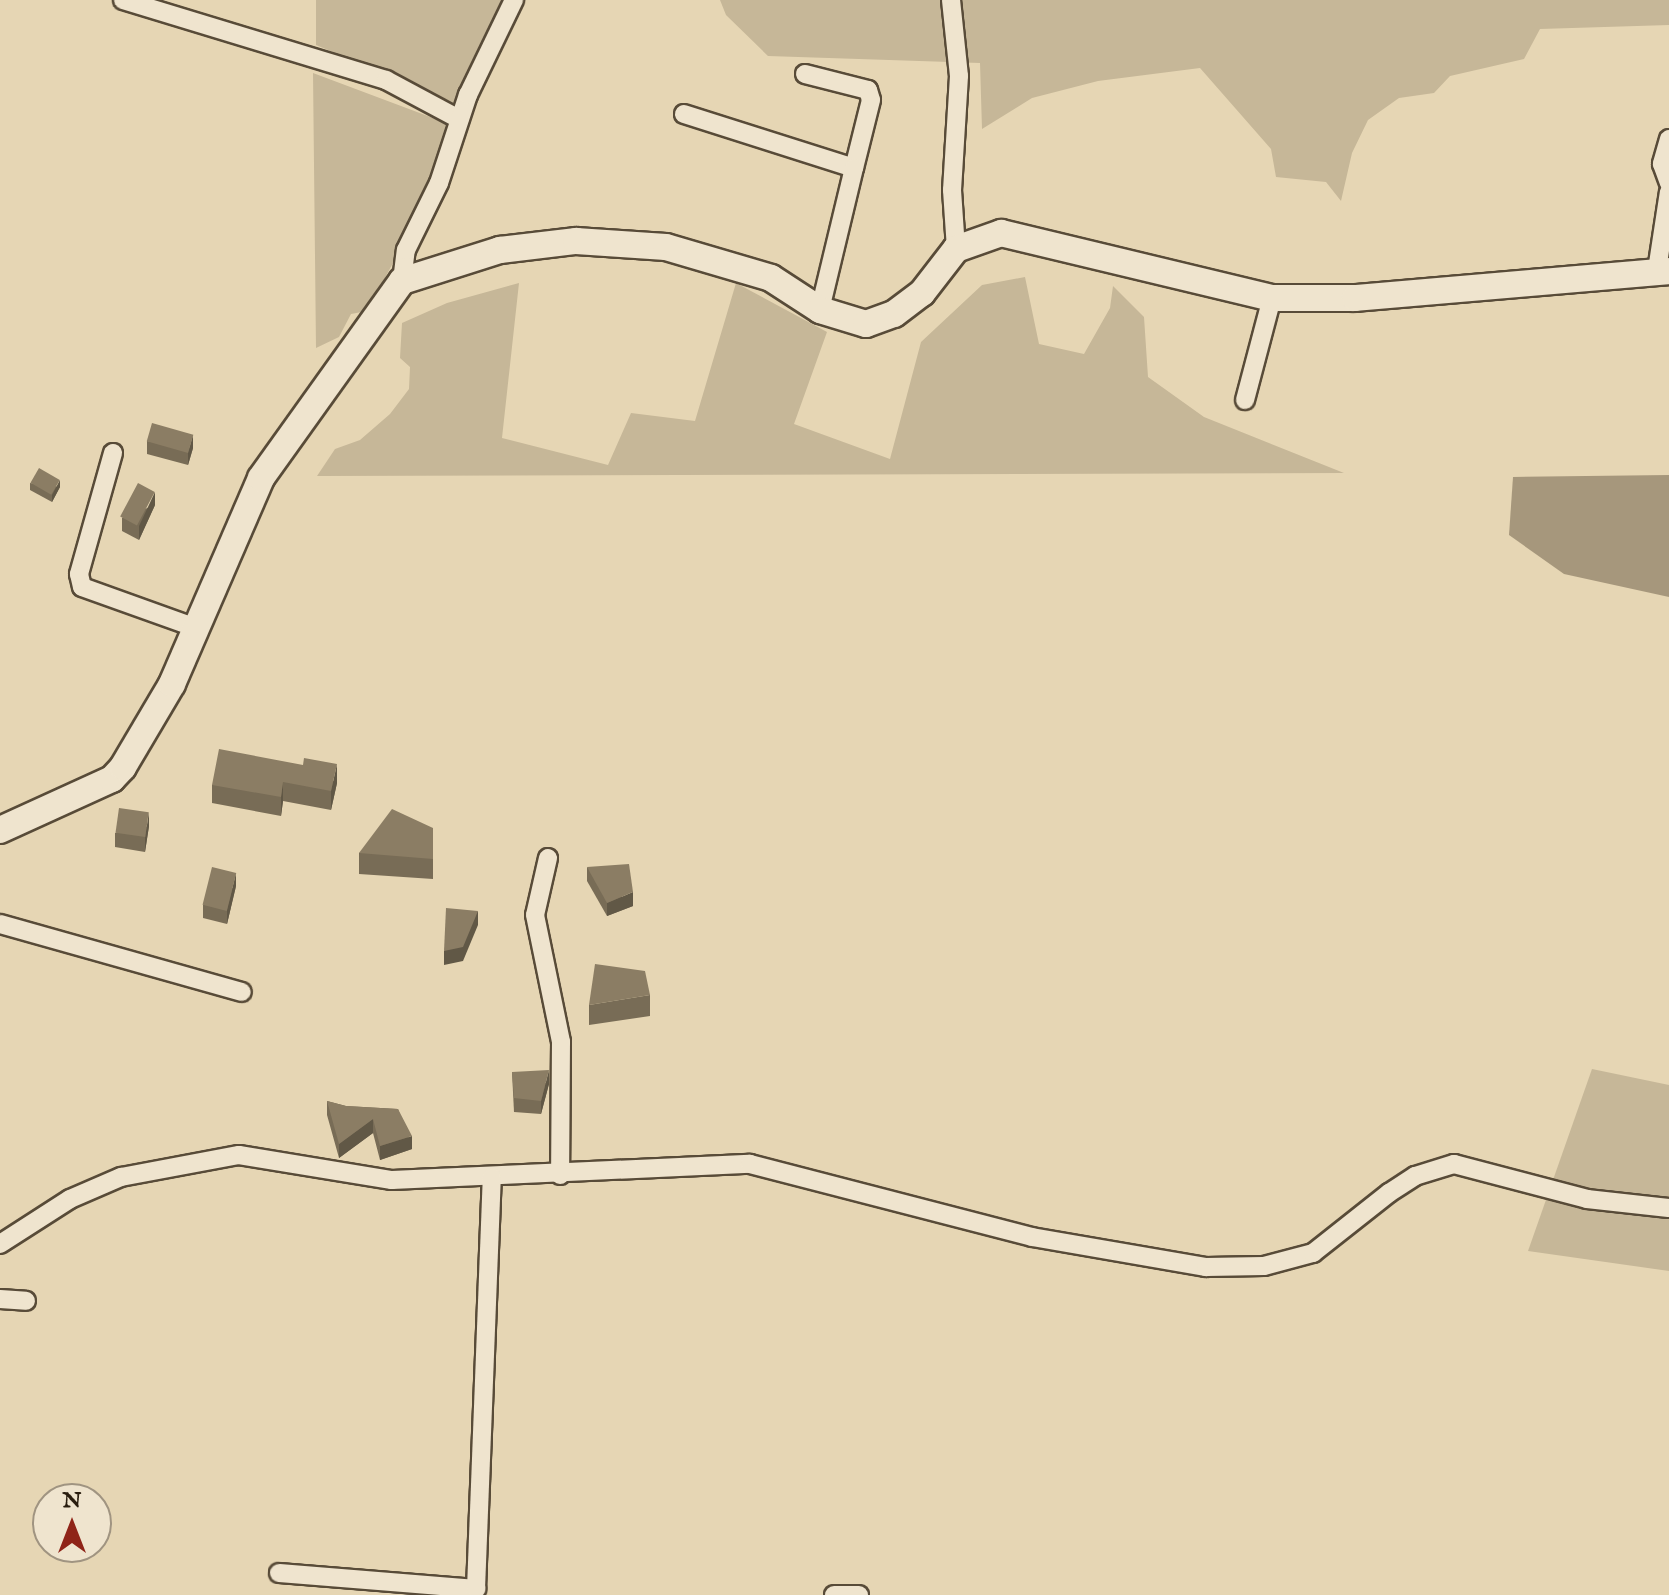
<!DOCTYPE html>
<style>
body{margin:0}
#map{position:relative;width:1669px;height:1595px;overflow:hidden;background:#e6d6b4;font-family:"IM FELL English",serif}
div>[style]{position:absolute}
.green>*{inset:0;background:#c6b798}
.water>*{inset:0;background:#a6977c}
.roads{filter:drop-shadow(2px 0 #584b38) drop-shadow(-2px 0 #584b38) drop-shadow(0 2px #584b38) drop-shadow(0 -2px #584b38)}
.street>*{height:18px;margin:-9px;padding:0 9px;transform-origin:9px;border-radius:9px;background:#efe4ce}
.secondary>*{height:26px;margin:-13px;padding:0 13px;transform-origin:13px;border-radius:13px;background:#efe4ce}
.wall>*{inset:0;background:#786c56}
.shaded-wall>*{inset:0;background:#615846}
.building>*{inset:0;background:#8b7d64;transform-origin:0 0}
span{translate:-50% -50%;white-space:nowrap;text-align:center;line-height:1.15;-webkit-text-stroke:8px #efe4ce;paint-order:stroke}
.north{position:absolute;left:32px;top:1483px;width:80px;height:80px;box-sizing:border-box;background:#efe4ce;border:2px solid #a09481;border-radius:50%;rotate:0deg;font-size:22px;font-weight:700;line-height:32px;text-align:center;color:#291d0e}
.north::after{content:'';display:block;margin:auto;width:28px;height:36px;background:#8f2418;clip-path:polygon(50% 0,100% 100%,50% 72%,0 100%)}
</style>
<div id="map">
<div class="green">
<i style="clip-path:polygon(316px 0,523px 0,467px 108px,316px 45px)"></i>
<i style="clip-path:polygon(720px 0,1669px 0,1669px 25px,1540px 29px,1524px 59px,1450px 76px,1434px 93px,1399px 98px,1368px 120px,1352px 153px,1341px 201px,1326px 182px,1276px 177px,1271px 149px,1200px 68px,1098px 81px,1032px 98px,982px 129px,980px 63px,768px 56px,726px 15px)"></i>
<i style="clip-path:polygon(313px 73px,465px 130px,367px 311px,351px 314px,339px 337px,316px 348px)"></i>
<i style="clip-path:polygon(1025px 277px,1039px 344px,1084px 354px,1110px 308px,1113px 286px,1144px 317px,1148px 377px,1204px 417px,1344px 473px,317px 476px,335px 449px,360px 440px,390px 414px,409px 389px,410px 367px,400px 358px,402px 323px,447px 303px,519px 283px,502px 438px,608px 465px,631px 413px,695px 421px,736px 283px,827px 332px,794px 424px,890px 459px,921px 342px,982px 285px)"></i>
<i style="clip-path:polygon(1592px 1069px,1669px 1085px,1669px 1271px,1528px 1251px)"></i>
</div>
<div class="water">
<i style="clip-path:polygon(1669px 475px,1669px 597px,1564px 574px,1509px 535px,1513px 477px)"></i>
</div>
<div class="roads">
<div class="street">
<i style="left:123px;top:0;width:275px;rotate:16.9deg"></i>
<i style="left:386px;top:80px;width:83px;rotate:28.1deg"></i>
<i style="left:951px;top:0;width:76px;rotate:84deg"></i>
<i style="left:959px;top:76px;width:114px;rotate:93.5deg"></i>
<i style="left:952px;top:190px;width:59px;rotate:86.1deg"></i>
<i style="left:805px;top:74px;width:65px;rotate:14.3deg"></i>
<i style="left:868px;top:90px;width:10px;rotate:73deg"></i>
<i style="left:871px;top:100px;width:70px;rotate:104deg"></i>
<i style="left:684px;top:114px;width:178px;rotate:17.6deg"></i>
<i style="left:854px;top:168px;width:146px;rotate:103.5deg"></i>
<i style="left:1669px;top:139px;width:26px;rotate:106deg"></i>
<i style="left:1662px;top:164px;width:20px;rotate:70deg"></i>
<i style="left:1657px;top:270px;width:79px;rotate:-81.3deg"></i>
<i style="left:402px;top:281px;width:31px;rotate:-83deg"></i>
<i style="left:406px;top:250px;width:75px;rotate:-63.8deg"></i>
<i style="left:439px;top:183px;width:93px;rotate:-71.8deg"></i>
<i style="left:468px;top:95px;width:106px;rotate:-64.2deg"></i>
<i style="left:1245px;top:400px;width:106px;rotate:-75.2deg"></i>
<i style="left:113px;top:453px;width:126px;rotate:105.7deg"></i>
<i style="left:79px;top:574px;width:13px;rotate:77deg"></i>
<i style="left:82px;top:587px;width:119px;rotate:19.7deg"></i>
<i style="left:548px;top:858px;width:58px;rotate:102.8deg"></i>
<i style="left:535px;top:915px;width:130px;rotate:78.4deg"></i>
<i style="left:561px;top:1042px;width:133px;rotate:90.4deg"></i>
<i style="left:0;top:924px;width:251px;rotate:15.7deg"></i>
<i style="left:0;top:1244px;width:83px;rotate:-32.7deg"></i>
<i style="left:70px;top:1199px;width:56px;rotate:-23.3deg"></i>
<i style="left:121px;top:1177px;width:120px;rotate:-10.6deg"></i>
<i style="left:239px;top:1155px;width:155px;rotate:9.3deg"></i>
<i style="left:392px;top:1180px;width:358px;rotate:-2.6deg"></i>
<i style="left:750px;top:1164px;width:291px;rotate:14.5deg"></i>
<i style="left:1032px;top:1237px;width:177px;rotate:9.8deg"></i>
<i style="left:1206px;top:1267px;width:58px;rotate:-1deg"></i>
<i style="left:1264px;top:1266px;width:51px;rotate:-14.9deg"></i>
<i style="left:1313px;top:1253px;width:97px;rotate:-38.3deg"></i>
<i style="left:1389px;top:1193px;width:31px;rotate:-33deg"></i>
<i style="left:1415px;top:1176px;width:41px;rotate:-17.1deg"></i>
<i style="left:1454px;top:1164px;width:138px;rotate:14.7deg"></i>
<i style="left:1587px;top:1199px;width:82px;rotate:6.3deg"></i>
<i style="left:0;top:1299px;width:26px;rotate:4deg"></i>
<i style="left:279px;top:1573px;width:198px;rotate:4.6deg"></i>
<i style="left:476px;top:1589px;width:412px;rotate:-87.8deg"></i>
<i style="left:834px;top:1595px;width:25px"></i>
</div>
<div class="secondary">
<i style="left:0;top:830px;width:123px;rotate:-24.5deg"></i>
<i style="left:112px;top:779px;width:16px;rotate:-47deg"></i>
<i style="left:123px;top:767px;width:96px;rotate:-59.4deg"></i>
<i style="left:172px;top:684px;width:224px;rotate:-66.6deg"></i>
<i style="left:261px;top:478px;width:242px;rotate:-54.4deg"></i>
<i style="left:402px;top:281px;width:103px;rotate:-17.6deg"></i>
<i style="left:500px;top:250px;width:77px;rotate:-6.8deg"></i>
<i style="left:576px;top:241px;width:90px;rotate:3.8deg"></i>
<i style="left:666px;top:247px;width:109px;rotate:16.4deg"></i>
<i style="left:771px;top:278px;width:59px;rotate:33.1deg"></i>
<i style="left:820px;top:310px;width:48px;rotate:16.9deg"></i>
<i style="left:866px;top:324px;width:30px;rotate:-20deg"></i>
<i style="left:894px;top:314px;width:35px;rotate:-37deg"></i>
<i style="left:922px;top:293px;width:56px;rotate:-52.3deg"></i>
<i style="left:956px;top:249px;width:48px;rotate:-19.6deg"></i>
<i style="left:1001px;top:233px;width:279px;rotate:13.5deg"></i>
<i style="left:1272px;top:298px;width:83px"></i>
<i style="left:1355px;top:298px;width:315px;rotate:-4.9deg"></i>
</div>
</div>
<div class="wall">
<i style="clip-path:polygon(147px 441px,193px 448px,188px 465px,147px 454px)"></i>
<i style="clip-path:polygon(30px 483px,60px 487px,52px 502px,30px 490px)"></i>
<i style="clip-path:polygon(155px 505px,139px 540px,122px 531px,122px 518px)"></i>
<i style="clip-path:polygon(303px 765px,337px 783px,331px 810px,283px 801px,281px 816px,212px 803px,212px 785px)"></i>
<i style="clip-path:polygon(149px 826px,145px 852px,115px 847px,115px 833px)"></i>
<i style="clip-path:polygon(433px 828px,433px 879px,359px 874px,359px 853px)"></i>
<i style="clip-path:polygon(587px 867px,633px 906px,607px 916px,587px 881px)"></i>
<i style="clip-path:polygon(236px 886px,227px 924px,203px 918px,203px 905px)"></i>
<i style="clip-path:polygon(650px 995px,650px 1016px,589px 1025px,589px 1005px)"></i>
<i style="clip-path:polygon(512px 1072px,549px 1084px,541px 1114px,514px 1112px)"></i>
<i style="clip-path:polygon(327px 1101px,346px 1106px,398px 1109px,412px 1149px,380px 1160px,373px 1133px,339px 1158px,327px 1115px)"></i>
</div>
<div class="shaded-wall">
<i style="clip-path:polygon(193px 435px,193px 448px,188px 465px,188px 452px)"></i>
<i style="clip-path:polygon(60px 480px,60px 487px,52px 502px,52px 495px)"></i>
<i style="clip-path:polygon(155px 492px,155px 505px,139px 540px,139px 526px)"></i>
<i style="clip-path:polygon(337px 764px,337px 783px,331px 810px,331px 791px)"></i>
<i style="clip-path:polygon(283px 782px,283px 801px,281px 816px,281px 797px)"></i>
<i style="clip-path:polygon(149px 812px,149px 826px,145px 852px,145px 838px)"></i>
<i style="clip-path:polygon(236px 873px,236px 886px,227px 924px,227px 910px)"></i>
<i style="clip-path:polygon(633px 892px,633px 906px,607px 916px,607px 903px)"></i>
<i style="clip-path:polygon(478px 911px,478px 925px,463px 961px,444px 965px,444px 951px)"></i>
<i style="clip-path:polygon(549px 1070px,549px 1084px,541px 1114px,541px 1101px)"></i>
<i style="clip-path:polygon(373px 1119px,373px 1133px,339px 1158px,339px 1144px)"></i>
<i style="clip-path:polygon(412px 1136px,412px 1149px,380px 1160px,380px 1146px)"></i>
</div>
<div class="building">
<i style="left:152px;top:423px;width:43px;height:19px;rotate:16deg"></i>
<i style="left:39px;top:468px;width:24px;height:17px;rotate:30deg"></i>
<i style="left:138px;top:483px;width:19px;height:38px;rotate:28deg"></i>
<i style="clip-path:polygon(219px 749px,303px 765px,304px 758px,337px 764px,331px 791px,283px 782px,281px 797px,212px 785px)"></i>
<i style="left:119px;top:808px;width:30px;height:25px;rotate:8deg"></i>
<i style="clip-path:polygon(392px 809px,433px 828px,433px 859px,359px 853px)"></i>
<i style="clip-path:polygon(629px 864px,633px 892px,607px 903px,587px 867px)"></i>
<i style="left:212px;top:867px;width:25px;height:39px;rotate:14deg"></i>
<i style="clip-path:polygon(446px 908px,478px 911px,463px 947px,444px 951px)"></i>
<i style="clip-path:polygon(595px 964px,645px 971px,650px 995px,589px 1005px)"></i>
<i style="clip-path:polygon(549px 1070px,541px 1101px,514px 1098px,512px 1072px)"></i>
<i style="clip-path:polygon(327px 1101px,346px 1106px,398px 1109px,412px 1136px,380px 1146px,373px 1119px,339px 1144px)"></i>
</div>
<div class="north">N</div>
</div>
